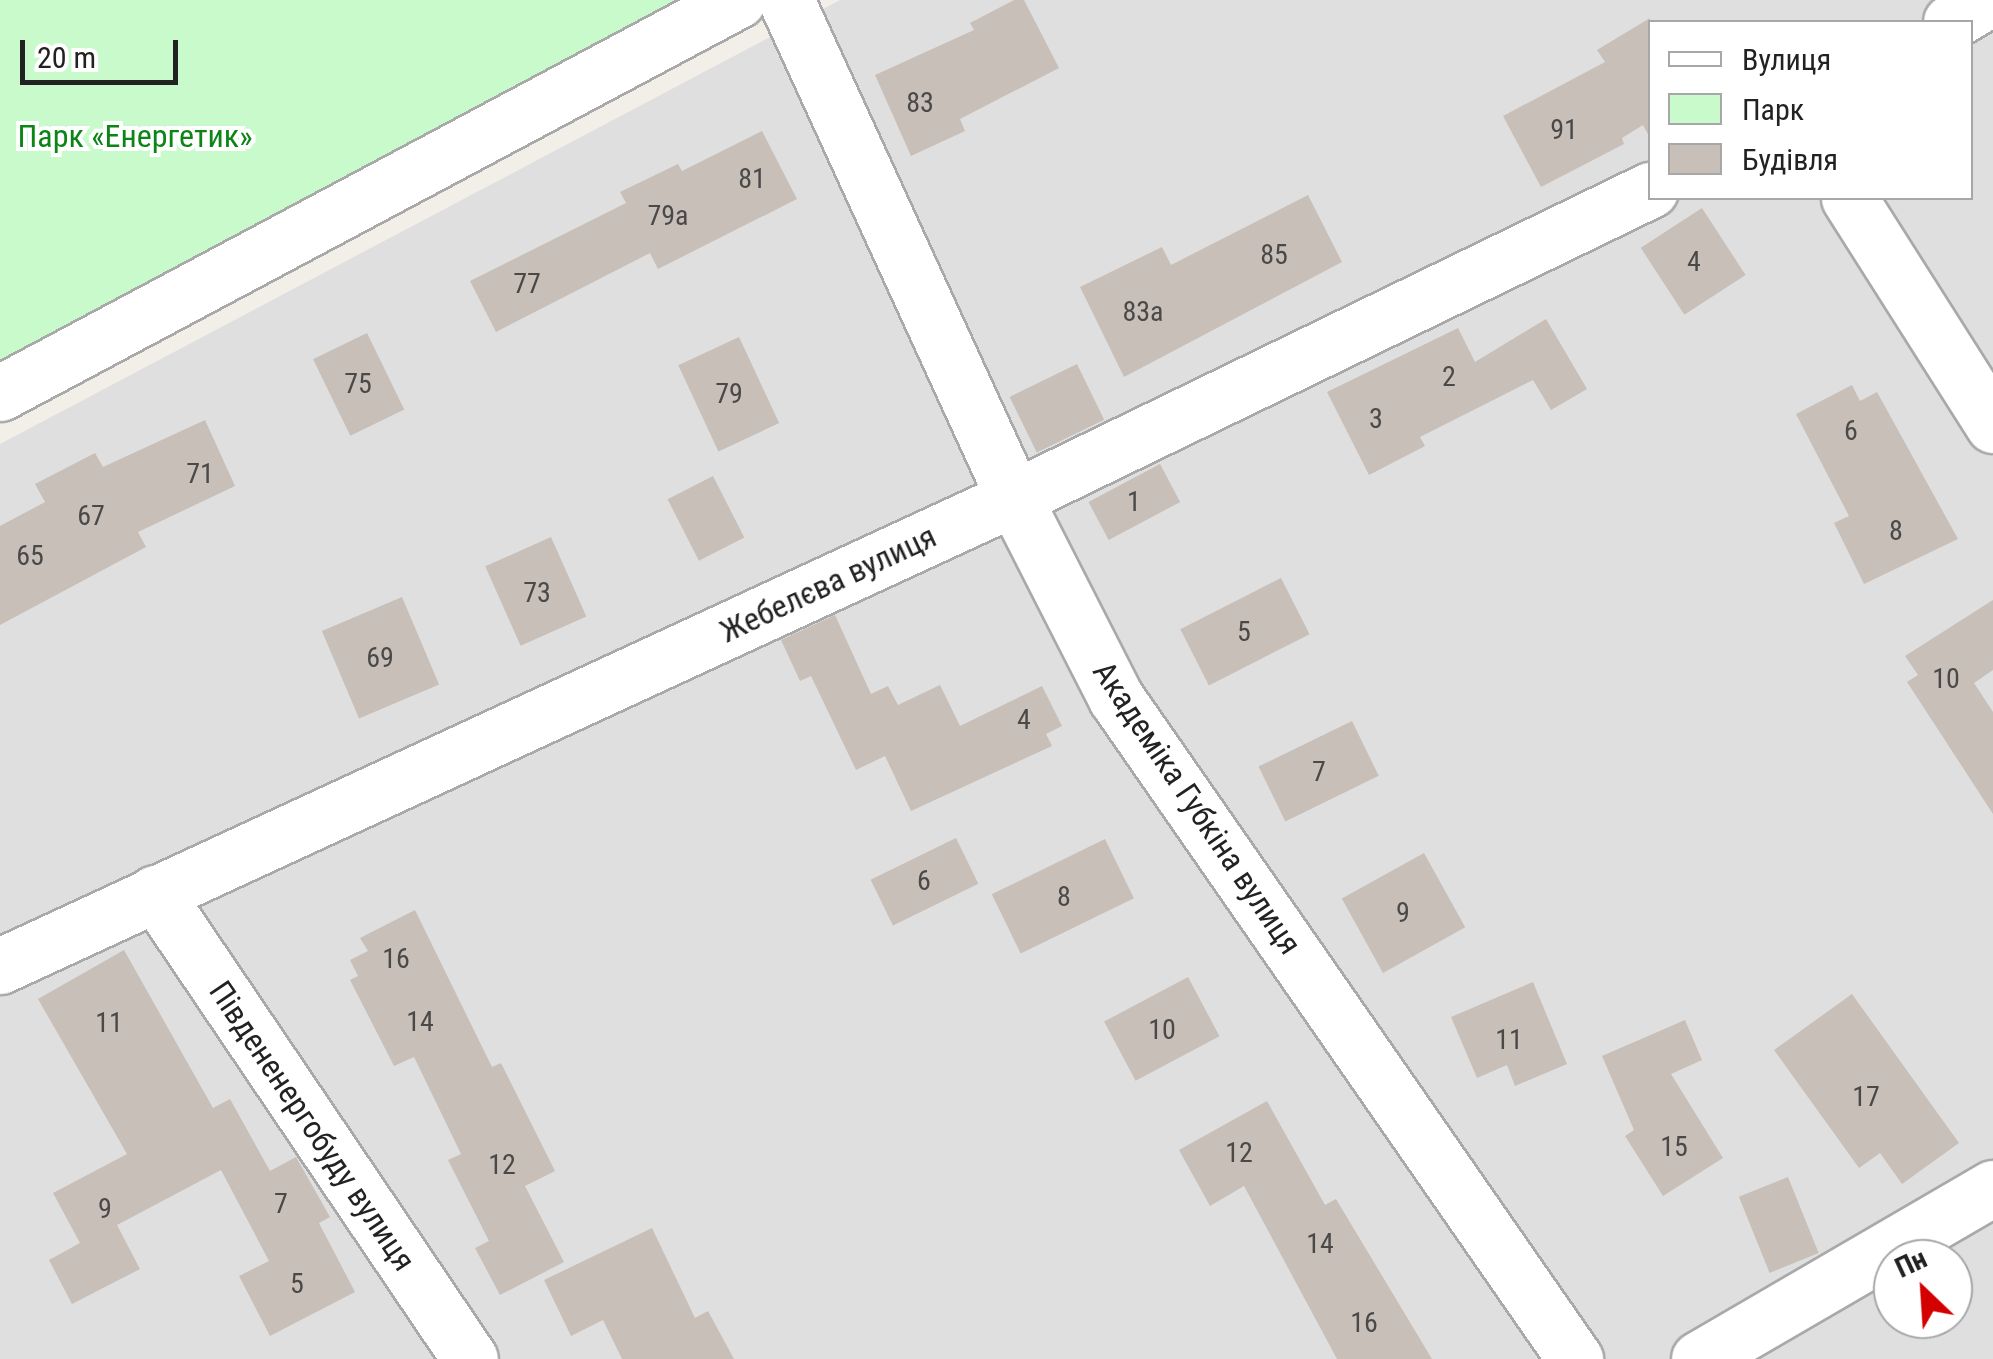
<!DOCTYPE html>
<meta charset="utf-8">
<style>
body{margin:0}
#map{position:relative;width:1993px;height:1359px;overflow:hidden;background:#f2efe9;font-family:"Roboto Condensed",sans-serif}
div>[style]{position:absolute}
.residential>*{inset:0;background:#e0dfdf}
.park>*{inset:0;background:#c8facc}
.building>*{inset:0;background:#c7bfb8;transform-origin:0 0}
.roads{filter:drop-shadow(2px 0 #a9a9a9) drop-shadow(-2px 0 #a9a9a9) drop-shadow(0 2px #a9a9a9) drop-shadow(0 -2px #a9a9a9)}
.minor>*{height:55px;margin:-27.5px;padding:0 27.5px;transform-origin:27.5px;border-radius:27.5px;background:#fff}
span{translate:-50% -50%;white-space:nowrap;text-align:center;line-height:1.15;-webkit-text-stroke:8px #fff;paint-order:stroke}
.number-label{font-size:28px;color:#4b4948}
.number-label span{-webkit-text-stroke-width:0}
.park-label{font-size:32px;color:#0c8416}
.street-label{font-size:32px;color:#222}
.legend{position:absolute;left:1648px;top:20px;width:325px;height:180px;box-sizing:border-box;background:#fff;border:2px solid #a7a7a7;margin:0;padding:12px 18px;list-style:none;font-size:30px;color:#222}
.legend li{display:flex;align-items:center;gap:20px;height:50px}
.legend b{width:50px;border:2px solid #a7a7a7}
.north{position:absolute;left:1873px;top:1239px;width:100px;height:100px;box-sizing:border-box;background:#fff;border:2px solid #a7a7a7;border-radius:50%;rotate:335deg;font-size:28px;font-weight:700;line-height:40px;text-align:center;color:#222}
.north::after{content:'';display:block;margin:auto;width:35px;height:45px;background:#d40000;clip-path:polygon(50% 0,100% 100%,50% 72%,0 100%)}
.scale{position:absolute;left:20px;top:40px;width:158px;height:45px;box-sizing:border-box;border:5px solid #222;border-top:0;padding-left:12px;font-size:30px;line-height:35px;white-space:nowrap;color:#222;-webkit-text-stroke:8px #fff;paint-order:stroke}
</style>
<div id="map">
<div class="residential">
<i style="clip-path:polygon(evenodd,840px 0,1993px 0,1993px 1359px,0 1359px,0 444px,840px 0,1650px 22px,1970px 22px,1970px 198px,1650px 198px,1650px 22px,840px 0,1893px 1259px,1953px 1259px,1953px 1319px,1893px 1319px,1893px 1259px)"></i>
</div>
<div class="park">
<i style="clip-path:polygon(0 0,684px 0,0 360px)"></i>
</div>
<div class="building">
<i style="clip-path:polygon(1014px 0,1024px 0,1059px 68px,960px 119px,965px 131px,911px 156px,875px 75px,974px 30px,970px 23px)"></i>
<i style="clip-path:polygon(1650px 18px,1650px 138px,1643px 125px,1622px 138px,1624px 144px,1541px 187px,1503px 116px,1605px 62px,1597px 50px)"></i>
<i style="clip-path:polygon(762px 131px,797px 199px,658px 269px,650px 253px,496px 332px,470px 281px,626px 203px,620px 192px,678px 164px,682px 171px)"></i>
<i style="clip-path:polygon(1308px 195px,1342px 262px,1124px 377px,1080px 287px,1162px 247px,1171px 265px)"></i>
<i style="left:1702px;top:208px;width:80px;height:73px;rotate:57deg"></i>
<i style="clip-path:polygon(1546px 319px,1587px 389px,1551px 410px,1533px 380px,1420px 437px,1425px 446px,1369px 475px,1327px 392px,1458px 328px,1475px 362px)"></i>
<i style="left:367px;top:333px;width:85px;height:60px;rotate:64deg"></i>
<i style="left:739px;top:337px;width:95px;height:67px;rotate:65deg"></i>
<i style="left:1077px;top:364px;width:62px;height:75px;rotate:64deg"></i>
<i style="clip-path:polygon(1852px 385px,1860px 401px,1877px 392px,1958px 539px,1864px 584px,1834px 523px,1849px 516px,1796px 414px)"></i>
<i style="clip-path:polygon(205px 420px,235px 486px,138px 532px,146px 547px,0 625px,0 526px,45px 502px,35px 484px,95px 453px,103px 467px)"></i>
<i style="left:1160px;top:464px;width:43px;height:81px;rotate:62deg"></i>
<i style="left:713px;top:476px;width:69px;height:51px;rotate:63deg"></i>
<i style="left:551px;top:537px;width:87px;height:72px;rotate:66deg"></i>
<i style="left:1281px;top:578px;width:63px;height:113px;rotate:63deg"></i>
<i style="left:402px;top:597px;width:95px;height:87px;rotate:67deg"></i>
<i style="clip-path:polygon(1993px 600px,1993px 670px,1974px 683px,1993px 712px,1993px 814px,1907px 682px,1918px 675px,1905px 656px)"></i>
<i style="clip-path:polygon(835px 615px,871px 694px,888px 686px,898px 705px,940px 685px,960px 726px,1042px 686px,1062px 726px,1046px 734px,1052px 746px,911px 811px,885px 756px,856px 770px,811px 676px,800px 681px,781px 640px)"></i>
<i style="left:1352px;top:721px;width:61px;height:104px;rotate:64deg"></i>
<i style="left:956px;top:838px;width:51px;height:95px;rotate:64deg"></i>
<i style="left:1105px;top:839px;width:66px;height:126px;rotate:64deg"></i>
<i style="left:1424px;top:853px;width:85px;height:94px;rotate:61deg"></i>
<i style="clip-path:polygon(415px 910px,492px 1067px,501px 1063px,555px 1171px,525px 1186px,564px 1262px,500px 1295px,475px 1248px,489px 1241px,448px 1160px,461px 1154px,414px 1057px,394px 1066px,350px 980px,358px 976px,350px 960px,368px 951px,360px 938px)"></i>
<i style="clip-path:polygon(124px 950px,213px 1108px,230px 1099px,270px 1171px,296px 1157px,330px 1217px,319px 1223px,355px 1292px,270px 1336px,239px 1276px,269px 1261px,221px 1170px,117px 1225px,140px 1269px,72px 1304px,49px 1260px,80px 1243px,53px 1193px,127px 1154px,38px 999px)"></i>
<i style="left:1188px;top:977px;width:67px;height:95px;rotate:62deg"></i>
<i style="clip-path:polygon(1533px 982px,1567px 1064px,1515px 1086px,1507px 1065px,1477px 1078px,1451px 1017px)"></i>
<i style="clip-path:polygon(1852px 994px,1959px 1143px,1902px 1184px,1880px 1153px,1859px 1168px,1774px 1050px)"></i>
<i style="clip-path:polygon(1685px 1020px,1702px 1060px,1671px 1074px,1723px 1158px,1663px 1196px,1625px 1136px,1634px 1130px,1602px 1056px)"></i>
<i style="clip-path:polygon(1267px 1101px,1325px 1205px,1336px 1199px,1432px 1359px,1337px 1359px,1244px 1186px,1210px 1206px,1179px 1150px)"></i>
<i style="left:1788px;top:1177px;width:82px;height:53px;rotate:68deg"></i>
<i style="clip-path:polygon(652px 1228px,695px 1318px,708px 1311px,734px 1359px,622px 1359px,603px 1320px,571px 1336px,544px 1280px)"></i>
</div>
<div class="roads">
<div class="minor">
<i style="left:786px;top:0;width:548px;rotate:65.4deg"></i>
<i style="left:1014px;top:498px;width:225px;rotate:63deg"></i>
<i style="left:1116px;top:698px;width:805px;rotate:55.22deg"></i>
<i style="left:1951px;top:22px;width:42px;rotate:-31.4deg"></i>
<i style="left:1849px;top:198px;width:269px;rotate:57.6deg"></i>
<i style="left:0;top:393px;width:836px;rotate:-28.04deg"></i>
<i style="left:155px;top:893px;width:562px;rotate:55.94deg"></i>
<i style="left:0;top:966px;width:1117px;rotate:-24.78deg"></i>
<i style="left:1014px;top:498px;width:707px;rotate:-25.84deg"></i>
<i style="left:1699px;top:1359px;width:340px;rotate:-30.2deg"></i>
</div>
</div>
<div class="number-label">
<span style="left:920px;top:103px">83</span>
<span style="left:1564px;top:130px">91</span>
<span style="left:752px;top:179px">81</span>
<span style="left:668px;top:216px">79а</span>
<span style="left:1274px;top:255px">85</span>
<span style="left:1694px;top:262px">4</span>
<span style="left:527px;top:284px">77</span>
<span style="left:1143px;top:312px">83а</span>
<span style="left:1449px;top:377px">2</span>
<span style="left:358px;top:384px">75</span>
<span style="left:729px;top:394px">79</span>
<span style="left:1376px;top:419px">3</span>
<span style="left:1851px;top:431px">6</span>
<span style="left:200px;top:474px">71</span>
<span style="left:1134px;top:502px">1</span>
<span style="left:91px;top:516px">67</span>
<span style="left:1896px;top:531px">8</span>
<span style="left:30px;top:556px">65</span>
<span style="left:537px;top:593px">73</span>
<span style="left:1244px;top:632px">5</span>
<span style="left:380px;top:658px">69</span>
<span style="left:1946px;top:679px">10</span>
<span style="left:1024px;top:720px">4</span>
<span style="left:1319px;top:772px">7</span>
<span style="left:924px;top:881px">6</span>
<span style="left:1064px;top:897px">8</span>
<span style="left:1403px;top:913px">9</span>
<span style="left:396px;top:959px">16</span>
<span style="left:420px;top:1022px">14</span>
<span style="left:109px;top:1023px">11</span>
<span style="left:1162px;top:1030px">10</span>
<span style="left:1509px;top:1040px">11</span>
<span style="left:1866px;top:1097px">17</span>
<span style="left:1674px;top:1147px">15</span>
<span style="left:1239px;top:1153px">12</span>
<span style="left:502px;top:1165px">12</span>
<span style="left:281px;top:1204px">7</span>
<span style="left:105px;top:1209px">9</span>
<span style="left:1320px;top:1244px">14</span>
<span style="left:297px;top:1284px">5</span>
<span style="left:1364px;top:1323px">16</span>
</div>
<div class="park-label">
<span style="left:135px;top:136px">Парк «Енергетик»</span>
</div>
<div class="street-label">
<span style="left:828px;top:584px;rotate:-25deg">Жебелєва вулиця</span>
<span style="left:1197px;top:808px;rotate:56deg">Академіка Губкіна вулиця</span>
<span style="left:312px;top:1126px;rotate:56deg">Південенергобуду вулиця</span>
</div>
<ul class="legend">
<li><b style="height:12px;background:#fff"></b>Вулиця</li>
<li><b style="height:28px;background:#c8facc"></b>Парк</li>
<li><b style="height:28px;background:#c7bfb8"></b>Будівля</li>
</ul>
<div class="north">Пн</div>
<div class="scale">20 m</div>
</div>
